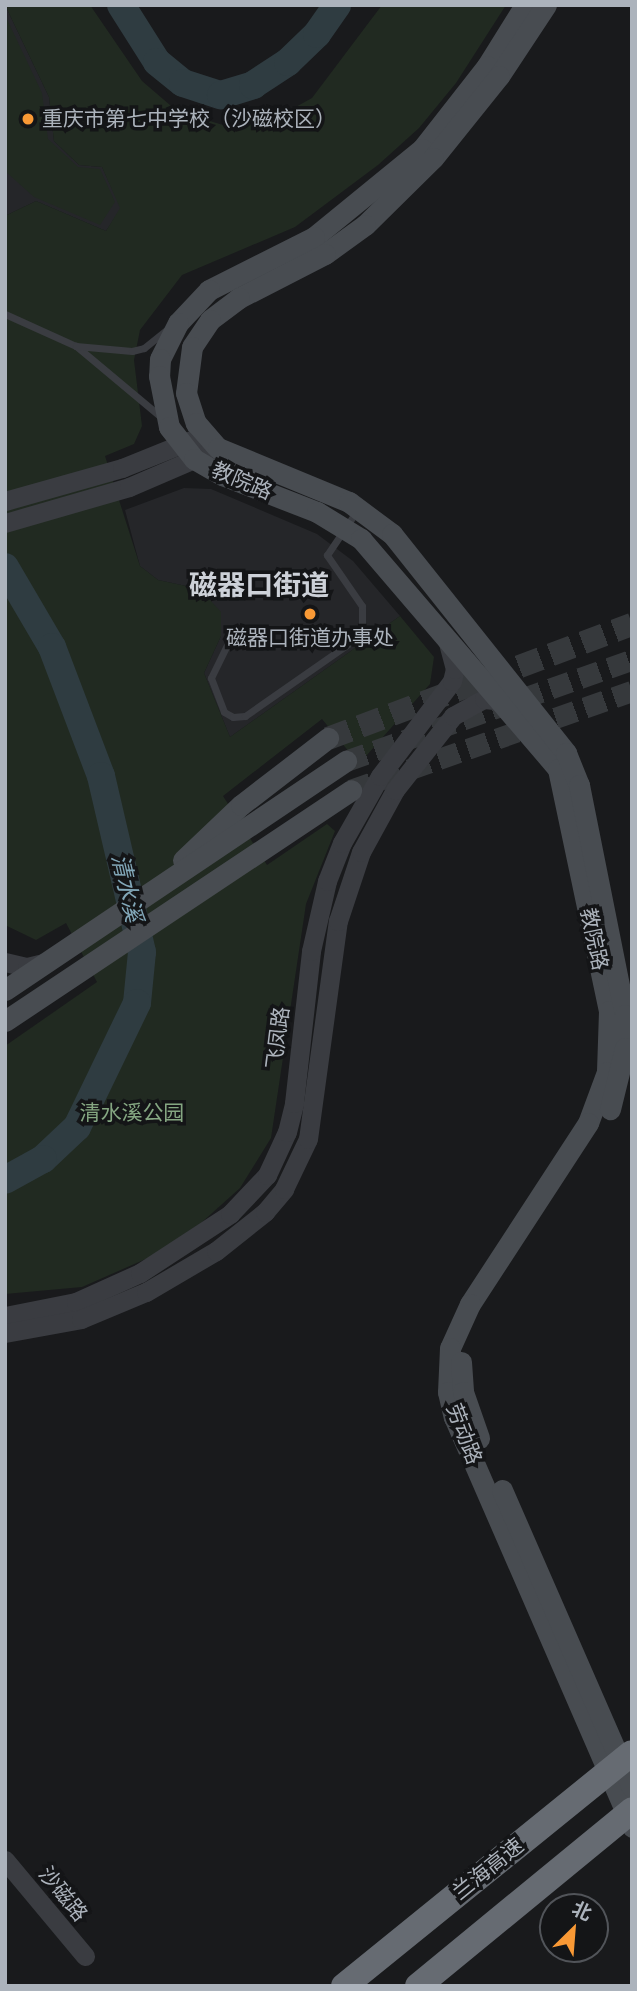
<!DOCTYPE html>
<meta charset="utf-8">
<style>
body{margin:0}
#map{position:relative;width:637px;height:1991px;overflow:hidden;background:#191a1c;font-family:"PT Sans","Noto Sans SC",sans-serif}
div>[style]{position:absolute}
.built>*{inset:0;background:#252629}
.green>*{inset:0;background:#212a21}
.river>*{height:28px;margin:-14px;padding:0 14px;transform-origin:14px;border-radius:14px;background:#2f3c41}
.secondary-tunnel>*{height:21px;margin-top:-10.5px;transform-origin:0;background:repeating-linear-gradient(90deg,#36393c 0 21px,transparent 0 31px)}
.primary-tunnel>*{height:23px;margin-top:-11.5px;transform-origin:0;background:repeating-linear-gradient(90deg,#36393c 0 23px,transparent 0 34px)}
.service>*{height:7px;margin:-3.5px;padding:0 3.5px;transform-origin:3.5px;border-radius:3.5px;background:#3a3c41}
.tertiary>*{height:19px;margin:-9.5px;padding:0 9.5px;transform-origin:9.5px;border-radius:9.5px;background:#3a3c41}
.secondary>*{height:21px;margin:-10.5px;padding:0 10.5px;transform-origin:10.5px;border-radius:10.5px;background:#484c51}
.motorway>*{height:26px;margin:-13px;padding:0 13px;transform-origin:13px;border-radius:13px;background:#666b72}
.dots>*{width:19px;height:19px;translate:-50% -50%;box-sizing:border-box;border:4px solid #141517;border-radius:50%}
span{translate:-50% -50%;white-space:nowrap;text-align:center;line-height:1.15;-webkit-text-stroke:7px #141517;paint-order:stroke}
.poi-label{font-size:21px;color:#acb3bc}
.left{translate:0 -50%;text-align:left}
.street-label{font-size:21px;color:#acb3bc}
.park-label{font-size:21px;color:#85a782}
.water-label{font-size:23px;color:#82a7b8;font-style:italic}
.district-label{font-size:28px;color:#cdd1d8;font-weight:700}
.frame{position:absolute;inset:0;border:7px solid #acb3bc;pointer-events:none}
.north{position:absolute;left:539px;top:1893px;width:70px;height:70px;box-sizing:border-box;background:#141517;border:2px solid #515459;border-radius:50%;rotate:25deg;font-size:19px;font-weight:700;line-height:28px;text-align:center;color:#acb3bc}
.north::after{content:'';display:block;margin:auto;width:24px;height:32px;background:#f99935;clip-path:polygon(50% 0,100% 100%,50% 72%,0 100%)}
</style>
<div id="map">
<div class="built">
<i style="clip-path:polygon(5px 5px,49px 97px,54px 141px,79px 165px,102px 167px,121px 208px,106px 231px,36px 201px,5px 216px)"></i>
<i style="clip-path:polygon(184px 488px,211px 489px,317px 534px,353px 561px,400px 616px,230px 737px,204px 673px,221px 636px,200px 589px,158px 580px,140px 566px,125px 510px)"></i>
</div>
<div class="green">
<i style="clip-path:polygon(5px 5px,90px 5px,142px 81px,177px 111px,223px 125px,272px 120px,312px 98px,382px 5px,506px 5px,456px 83px,419px 128px,378px 165px,295px 227px,182px 275px,140px 330px,134px 360px,142px 426px,134px 444px,105px 456px,140px 566px,158px 580px,200px 589px,221px 612px,221px 636px,204px 673px,230px 737px,400px 616px,434px 657px,430px 684px,359px 764px,322px 719px,223px 796px,267px 865px,327px 824px,335px 831px,306px 904px,271px 1138px,240px 1188px,201px 1223px,148px 1258px,82px 1287px,5px 1294px,5px 1046px,97px 982px,66px 923px,36px 940px,7px 926px,5px 216px,36px 201px,106px 231px,120px 208px,102px 167px,79px 165px,54px 141px,49px 97px)"></i>
<i style="clip-path:polygon(5px 15px,42px 93px,48px 139px,78px 167px,100px 169px,115px 202px,100px 225px,34px 197px,5px 171px)"></i>
</div>
<div class="river">
<i style="left:121px;top:5px;width:67px;rotate:57.7deg"></i>
<i style="left:157px;top:62px;width:33px;rotate:39deg"></i>
<i style="left:183px;top:83px;width:40px;rotate:18deg"></i>
<i style="left:221px;top:95px;width:34px;rotate:-17deg"></i>
<i style="left:253px;top:85px;width:42px;rotate:-33.3deg"></i>
<i style="left:288px;top:62px;width:40px;rotate:-44deg"></i>
<i style="left:317px;top:34px;width:35px;rotate:-55deg"></i>
<i style="left:5px;top:567px;width:93px;rotate:59.6deg"></i>
<i style="left:52px;top:647px;width:138px;rotate:69.2deg"></i>
<i style="left:101px;top:776px;width:181px;rotate:76.9deg"></i>
<i style="left:142px;top:952px;width:51px;rotate:95.6deg"></i>
<i style="left:137px;top:1003px;width:138px;rotate:115.8deg"></i>
<i style="left:77px;top:1127px;width:47px;rotate:136.7deg"></i>
<i style="left:43px;top:1159px;width:43px;rotate:151.1deg"></i>
</div>
<div class="secondary-tunnel">
<i style="left:346px;top:761px;width:303px;rotate:-19.5deg"></i>
<i style="left:351px;top:790px;width:298px;rotate:-19.4deg"></i>
</div>
<div class="primary-tunnel">
<i style="left:328px;top:738px;width:325px;rotate:-20.6deg"></i>
</div>
<div class="service">
<i style="left:5px;top:314px;width:78px;rotate:24.3deg"></i>
<i style="left:161px;top:417px;width:111px;rotate:-140.1deg"></i>
<i style="left:76px;top:346px;width:56px;rotate:5.1deg"></i>
<i style="left:132px;top:351px;width:12px;rotate:-14deg"></i>
<i style="left:144px;top:348px;width:28px;rotate:-39deg"></i>
<i style="left:241px;top:643px;width:13px;rotate:180deg"></i>
<i style="left:228px;top:643px;width:39px;rotate:116deg"></i>
<i style="left:211px;top:678px;width:36px;rotate:69deg"></i>
<i style="left:224px;top:712px;width:10px;rotate:29deg"></i>
<i style="left:233px;top:717px;width:12px;rotate:-5deg"></i>
<i style="left:245px;top:716px;width:133px;rotate:-34.9deg"></i>
<i style="left:354px;top:640px;width:15px;rotate:-58deg"></i>
<i style="left:362px;top:627px;width:21px;rotate:-90deg"></i>
<i style="left:362px;top:606px;width:62px;rotate:-124.5deg"></i>
<i style="left:327px;top:555px;width:52px;rotate:-56deg"></i>
</div>
<div class="tertiary">
<i style="left:5px;top:501px;width:122px;rotate:-15.8deg"></i>
<i style="left:122px;top:468px;width:88px;rotate:-21.9deg"></i>
<i style="left:5px;top:523px;width:129px;rotate:-16.2deg"></i>
<i style="left:129px;top:487px;width:86px;rotate:-23.3deg"></i>
<i style="left:5px;top:962px;width:23px;rotate:13deg"></i>
<i style="left:27px;top:967px;width:21px;rotate:-14deg"></i>
<i style="left:5px;top:1316px;width:72px;rotate:-11.2deg"></i>
<i style="left:76px;top:1302px;width:70px;rotate:-24.4deg"></i>
<i style="left:140px;top:1273px;width:108px;rotate:-33.2deg"></i>
<i style="left:230px;top:1214px;width:54px;rotate:-46.5deg"></i>
<i style="left:267px;top:1175px;width:47px;rotate:-65.1deg"></i>
<i style="left:287px;top:1132px;width:30px;rotate:-76deg"></i>
<i style="left:294px;top:1103px;width:153px;rotate:-83.6deg"></i>
<i style="left:311px;top:951px;width:72px;rotate:-77.1deg"></i>
<i style="left:327px;top:881px;width:41px;rotate:-68.5deg"></i>
<i style="left:342px;top:843px;width:77px;rotate:-60.4deg"></i>
<i style="left:380px;top:776px;width:119px;rotate:-52.8deg"></i>
<i style="left:452px;top:681px;width:12px;rotate:-76deg"></i>
<i style="left:455px;top:669px;width:28px;rotate:-105deg"></i>
<i style="left:5px;top:1333px;width:77px;rotate:-10.4deg"></i>
<i style="left:81px;top:1319px;width:70px;rotate:-22.6deg"></i>
<i style="left:146px;top:1292px;width:81px;rotate:-30.4deg"></i>
<i style="left:216px;top:1251px;width:63px;rotate:-38.5deg"></i>
<i style="left:265px;top:1212px;width:30px;rotate:-50deg"></i>
<i style="left:284px;top:1189px;width:55px;rotate:-64.4deg"></i>
<i style="left:308px;top:1139px;width:220px;rotate:-82.2deg"></i>
<i style="left:338px;top:921px;width:73px;rotate:-71.6deg"></i>
<i style="left:361px;top:852px;width:71px;rotate:-61.3deg"></i>
<i style="left:395px;top:790px;width:94px;rotate:-51.9deg"></i>
<i style="left:453px;top:716px;width:35px;rotate:-29deg"></i>
<i style="left:484px;top:699px;width:18px;rotate:6deg"></i>
<i style="left:5px;top:1860px;width:125px;rotate:50.2deg"></i>
</div>
<div class="secondary">
<i style="left:525px;top:5px;width:72px;rotate:121.9deg"></i>
<i style="left:487px;top:66px;width:105px;rotate:128.1deg"></i>
<i style="left:422px;top:149px;width:139px;rotate:140.8deg"></i>
<i style="left:314px;top:237px;width:118px;rotate:153.2deg"></i>
<i style="left:209px;top:290px;width:45px;rotate:133.2deg"></i>
<i style="left:178px;top:323px;width:40px;rotate:116.6deg"></i>
<i style="left:160px;top:359px;width:17px;rotate:93deg"></i>
<i style="left:159px;top:376px;width:52px;rotate:78.9deg"></i>
<i style="left:169px;top:427px;width:41px;rotate:52deg"></i>
<i style="left:194px;top:459px;width:32px;rotate:30deg"></i>
<i style="left:222px;top:475px;width:102px;rotate:21.3deg"></i>
<i style="left:317px;top:512px;width:52px;rotate:31.5deg"></i>
<i style="left:361px;top:539px;width:303px;rotate:49.4deg"></i>
<i style="left:558px;top:769px;width:247px;rotate:78.1deg"></i>
<i style="left:609px;top:1011px;width:61px;rotate:91.9deg"></i>
<i style="left:607px;top:1072px;width:54px;rotate:110.4deg"></i>
<i style="left:588px;top:1123px;width:216px;rotate:123.1deg"></i>
<i style="left:470px;top:1304px;width:48px;rotate:114.4deg"></i>
<i style="left:450px;top:1348px;width:44px;rotate:92.6deg"></i>
<i style="left:448px;top:1392px;width:26px;rotate:77deg"></i>
<i style="left:454px;top:1417px;width:447px;rotate:66.5deg"></i>
<i style="left:546px;top:5px;width:85px;rotate:123.5deg"></i>
<i style="left:499px;top:76px;width:105px;rotate:128.8deg"></i>
<i style="left:433px;top:158px;width:95px;rotate:135.4deg"></i>
<i style="left:365px;top:225px;width:49px;rotate:144.1deg"></i>
<i style="left:325px;top:254px;width:97px;rotate:152.9deg"></i>
<i style="left:239px;top:298px;width:36px;rotate:143deg"></i>
<i style="left:210px;top:320px;width:32px;rotate:124deg"></i>
<i style="left:192px;top:347px;width:46px;rotate:97.4deg"></i>
<i style="left:186px;top:393px;width:32px;rotate:72deg"></i>
<i style="left:196px;top:423px;width:33px;rotate:49deg"></i>
<i style="left:218px;top:448px;width:142px;rotate:22.4deg"></i>
<i style="left:349px;top:502px;width:54px;rotate:36.7deg"></i>
<i style="left:392px;top:534px;width:280px;rotate:51.5deg"></i>
<i style="left:566px;top:753px;width:35px;rotate:68deg"></i>
<i style="left:579px;top:785px;width:235px;rotate:78.7deg"></i>
<i style="left:625px;top:1015px;width:33px;rotate:90deg"></i>
<i style="left:625px;top:1048px;width:63px;rotate:103.8deg"></i>
<i style="left:183px;top:860px;width:80px;rotate:-43.5deg"></i>
<i style="left:241px;top:805px;width:110px;rotate:-37.6deg"></i>
<i style="left:5px;top:990px;width:411px;rotate:-33.9deg"></i>
<i style="left:5px;top:1021px;width:416px;rotate:-33.7deg"></i>
<i style="left:461px;top:1362px;width:30px;rotate:86deg"></i>
<i style="left:463px;top:1392px;width:49px;rotate:70.8deg"></i>
<i style="left:502px;top:1490px;width:324px;rotate:66.4deg"></i>
</div>
<div class="motorway">
<i style="left:344px;top:1986px;width:370px;rotate:-39deg"></i>
<i style="left:418px;top:1986px;width:277px;rotate:-39.4deg"></i>
</div>
<div class="dots">
<i style="left:28px;top:119px;background:#f99935"></i>
<i style="left:310px;top:614px;background:#f99935"></i>
</div>
<div class="poi-label">
<span class="left" style="left:42px;top:119px">重庆市第七中学校（沙磁校区）</span>
<span style="left:310px;top:638px">磁器口街道办事处</span>
</div>
<div class="street-label">
<span style="left:242px;top:481px;rotate:23deg">教院路</span>
<span style="left:594px;top:939px;rotate:78deg">教院路</span>
<span style="left:278px;top:1038px;rotate:-83deg">飞凤路</span>
<span style="left:464px;top:1434px;rotate:69deg">劳动路</span>
<span style="left:488px;top:1869px;rotate:-39deg">兰海高速</span>
<span style="left:63px;top:1894px;rotate:51deg">沙磁路</span>
</div>
<div class="park-label">
<span style="left:132px;top:1113px">清水溪公园</span>
</div>
<div class="water-label">
<span style="left:127px;top:888px;rotate:77deg">清水溪</span>
</div>
<div class="district-label">
<span style="left:259px;top:585px">磁器口街道</span>
</div>
<div class="frame"></div>
<div class="north">北</div>
</div>
